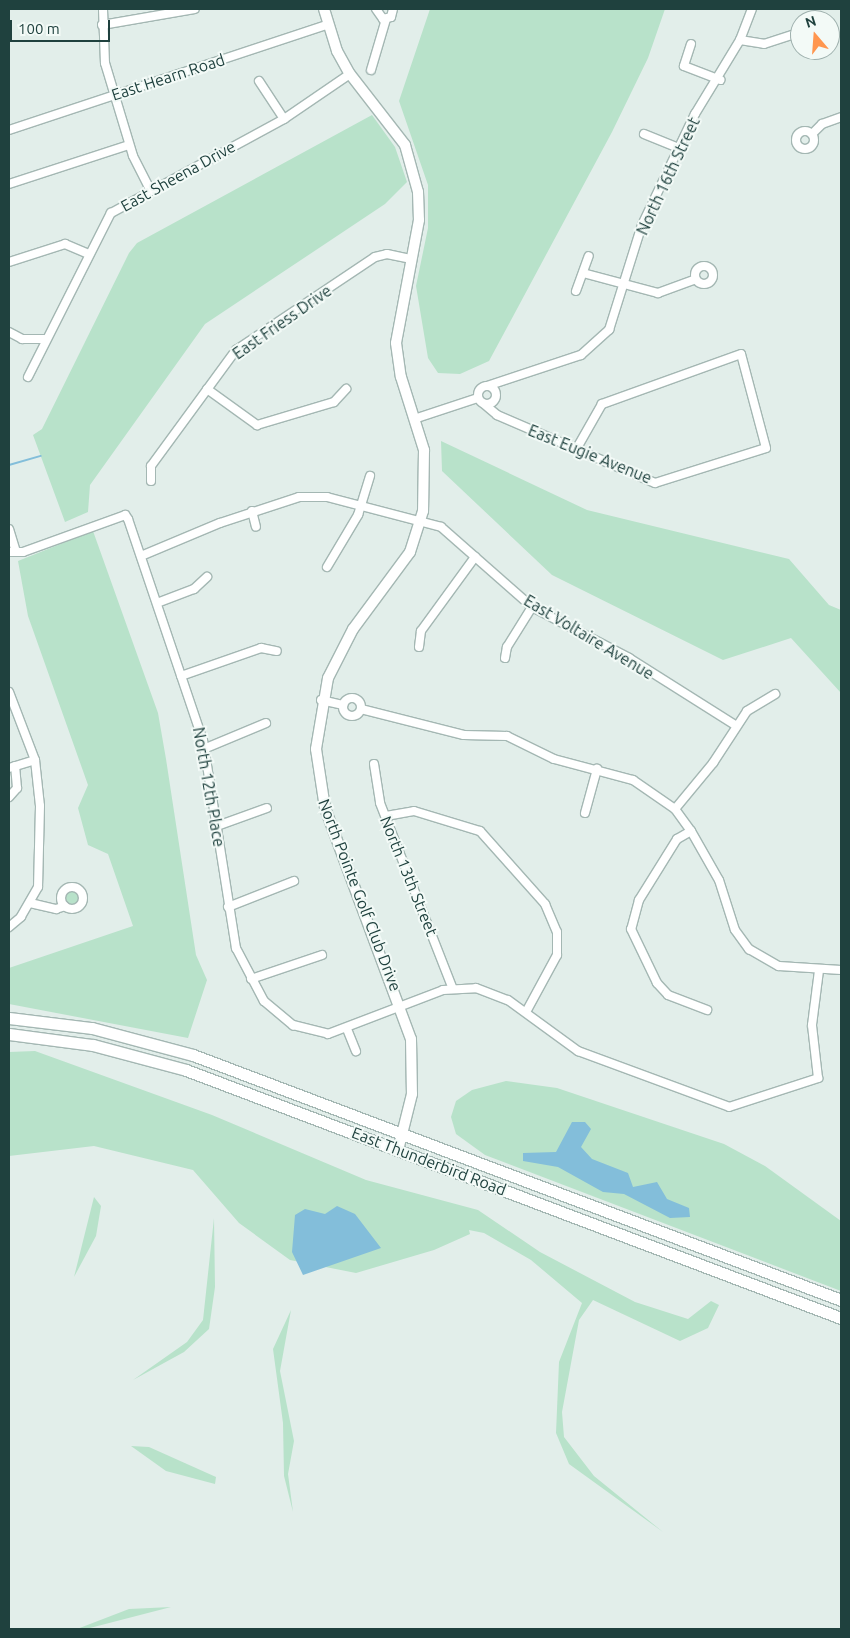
<!DOCTYPE html>
<style>
body{margin:0}
#map{position:relative;width:850px;height:1638px;overflow:hidden;background:#e2eeea;font-family:Ubuntu,sans-serif}
div>[style]{position:absolute}
.green>*{inset:0;background:#b8e2ca}
.round{border-radius:50%}
.water>*{inset:0;background:#83beda}
.stream>*{height:2px;margin:-1px;padding:0 1px;transform-origin:1px;border-radius:1px;background:#83beda}
.roads{filter:drop-shadow(1px 0 #a4b7b3) drop-shadow(-1px 0 #a4b7b3) drop-shadow(0 1px #a4b7b3) drop-shadow(0 -1px #a4b7b3)}
.minor>*{height:8px;margin:-4px;padding:0 4px;transform-origin:4px;border-radius:4px;background:#fff}
.minor>.ring{margin:-4px;padding:0;box-sizing:content-box;background:none;border:8px solid #fff;border-radius:50%}
.tertiary>*{height:10px;margin:-5px;padding:0 5px;transform-origin:5px;border-radius:5px;background:#fff}
.secondary>*{height:11px;margin:-5.5px;padding:0 5.5px;transform-origin:5.5px;border-radius:5.5px;background:#fff}
span{translate:-50% -50%;white-space:nowrap;text-align:center;line-height:1.15;-webkit-text-stroke:4px #f3faf7;paint-order:stroke}
.street-label{font-size:16px;color:#1f413e}
.frame{position:absolute;inset:0;border:10px solid #1f413e;pointer-events:none}
.north{position:absolute;left:790px;top:10px;width:50px;height:50px;box-sizing:border-box;background:#f3faf7;border:1px solid #9eb0ad;border-radius:50%;rotate:342deg;font-size:14px;font-weight:700;line-height:20px;text-align:center;color:#1f413e}
.north::after{content:'';display:block;margin:auto;width:18px;height:22px;background:#ff964f;clip-path:polygon(50% 0,100% 100%,50% 72%,0 100%)}
.scale{position:absolute;left:10px;top:20px;width:100px;height:22px;box-sizing:border-box;border:2px solid #1f413e;border-top:0;padding-left:6px;font-size:15px;line-height:18px;white-space:nowrap;color:#1f413e;-webkit-text-stroke:4px #f3faf7;paint-order:stroke}
</style>
<div id="map">
<div class="green">
<i style="clip-path:polygon(430px 9px,665px 9px,648px 58px,612px 132px,489px 361px,460px 374px,438px 373px,428px 358px,416px 286px,428px 228px,428px 185px,399px 101px)"></i>
<i style="clip-path:polygon(372px 115px,395px 147px,407px 182px,385px 204px,205px 324px,90px 485px,88px 512px,65px 522px,33px 435px,42px 429px,129px 253px,137px 243px)"></i>
<i style="clip-path:polygon(441px 441px,587px 510px,789px 559px,829px 605px,841px 610px,841px 693px,791px 638px,723px 660px,552px 575px,442px 471px)"></i>
<i style="clip-path:polygon(93px 531px,158px 713px,166px 759px,196px 955px,207px 980px,188px 1038px,9px 1004px,9px 968px,133px 926px,108px 854px,88px 845px,78px 808px,88px 785px,28px 616px,18px 561px)"></i>
<i class="round" style="left:61px;top:887px;width:22px;height:22px"></i>
<i style="clip-path:polygon(35px 1051px,212px 1115px,366px 1180px,478px 1210px,540px 1252px,635px 1302px,688px 1319px,711px 1301px,719px 1305px,708px 1328px,680px 1341px,593px 1300px,579px 1320px,562px 1412px,564px 1437px,594px 1476px,663px 1532px,569px 1464px,556px 1433px,559px 1362px,582px 1303px,531px 1260px,484px 1233px,469px 1230px,470px 1234px,434px 1250px,356px 1273px,290px 1260px,239px 1223px,193px 1170px,94px 1146px,9px 1156px,9px 1052px)"></i>
<i style="clip-path:polygon(506px 1081px,557px 1088px,724px 1144px,765px 1166px,841px 1221px,841px 1291px,485px 1155px,456px 1134px,451px 1117px,456px 1101px,472px 1090px)"></i>
<i style="clip-path:polygon(94px 1197px,101px 1206px,96px 1236px,74px 1277px)"></i>
<i style="clip-path:polygon(214px 1218px,215px 1287px,209px 1329px,184px 1352px,133px 1380px,187px 1342px,203px 1320px)"></i>
<i style="clip-path:polygon(291px 1310px,280px 1371px,294px 1441px,288px 1474px,293px 1512px,284px 1476px,283px 1423px,273px 1349px)"></i>
<i style="clip-path:polygon(131px 1446px,149px 1447px,216px 1477px,215px 1484px,166px 1471px)"></i>
<i style="clip-path:polygon(171px 1607px,86px 1629px,77px 1629px,129px 1609px)"></i>
</div>
<div class="water">
<i style="clip-path:polygon(572px 1122px,585px 1122px,591px 1129px,581px 1147px,592px 1159px,628px 1173px,633px 1187px,657px 1182px,667px 1199px,689px 1208px,690px 1217px,670px 1218px,624px 1194px,603px 1192px,558px 1167px,523px 1161px,523px 1153px,556px 1152px)"></i>
<i style="clip-path:polygon(337px 1206px,355px 1214px,381px 1248px,303px 1275px,292px 1252px,295px 1215px,305px 1209px,325px 1214px)"></i>
</div>
<div class="stream">
<i style="left:9px;top:465px;width:33px;rotate:-16deg"></i>
</div>
<div class="roads">
<div class="minor">
<i style="left:103px;top:9px;width:54px;rotate:87.9deg"></i>
<i style="left:105px;top:63px;width:97px;rotate:73.2deg"></i>
<i style="left:133px;top:156px;width:38px;rotate:63deg"></i>
<i style="left:376px;top:9px;width:12px;rotate:55deg"></i>
<i style="left:383px;top:19px;width:8px;rotate:-14deg"></i>
<i style="left:391px;top:17px;width:8px;rotate:-76deg"></i>
<i style="left:102px;top:25px;width:94px;rotate:-9.8deg"></i>
<i style="left:740px;top:40px;width:24px;rotate:9deg"></i>
<i style="left:764px;top:44px;width:38px;rotate:-18deg"></i>
<i style="left:691px;top:44px;width:23px;rotate:108deg"></i>
<i style="left:684px;top:66px;width:39px;rotate:21deg"></i>
<i style="left:371px;top:70px;width:53px;rotate:-73.6deg"></i>
<i style="left:259px;top:81px;width:45px;rotate:56.7deg"></i>
<i style="left:9px;top:130px;width:335px;rotate:-18.3deg"></i>
<i class="ring" style="left:796px;top:131px;width:10px;height:10px"></i>
<i style="left:644px;top:134px;width:40px;rotate:22deg"></i>
<i style="left:812px;top:134px;width:14px;rotate:-45deg"></i>
<i style="left:822px;top:124px;width:20px;rotate:-20deg"></i>
<i style="left:9px;top:184px;width:126px;rotate:-18deg"></i>
<i style="left:9px;top:262px;width:59px;rotate:-17.8deg"></i>
<i style="left:65px;top:244px;width:25px;rotate:23deg"></i>
<i class="ring" style="left:695px;top:266px;width:10px;height:10px"></i>
<i style="left:583px;top:273px;width:78px;rotate:14.9deg"></i>
<i style="left:658px;top:293px;width:40px;rotate:-20.2deg"></i>
<i style="left:576px;top:291px;width:37px;rotate:-70deg"></i>
<i style="left:9px;top:332px;width:15px;rotate:28deg"></i>
<i style="left:22px;top:339px;width:22px"></i>
<i style="left:28px;top:377px;width:184px;rotate:-63.2deg"></i>
<i style="left:111px;top:213px;width:197px;rotate:-28.5deg"></i>
<i style="left:284px;top:119px;width:80px;rotate:-34.3deg"></i>
<i class="ring" style="left:478px;top:386px;width:10px;height:10px"></i>
<i style="left:487px;top:386px;width:99px;rotate:-18.3deg"></i>
<i style="left:581px;top:355px;width:38px;rotate:-42deg"></i>
<i style="left:609px;top:330px;width:110px;rotate:-72.6deg"></i>
<i style="left:642px;top:225px;width:123px;rotate:-64.5deg"></i>
<i style="left:695px;top:114px;width:87px;rotate:-58.7deg"></i>
<i style="left:740px;top:40px;width:33px;rotate:-69deg"></i>
<i style="left:207px;top:389px;width:62px;rotate:35.8deg"></i>
<i style="left:257px;top:425px;width:80px;rotate:-16.6deg"></i>
<i style="left:334px;top:402px;width:18px;rotate:-47deg"></i>
<i style="left:484px;top:404px;width:17px;rotate:40deg"></i>
<i style="left:497px;top:415px;width:172px;rotate:23.3deg"></i>
<i style="left:655px;top:483px;width:116px;rotate:-17.5deg"></i>
<i style="left:766px;top:448px;width:97px;rotate:-104.9deg"></i>
<i style="left:741px;top:354px;width:148px;rotate:160.2deg"></i>
<i style="left:602px;top:404px;width:48px;rotate:119.7deg"></i>
<i style="left:414px;top:419px;width:67px;rotate:-18.2deg"></i>
<i style="left:151px;top:481px;width:15px;rotate:-90deg"></i>
<i style="left:151px;top:466px;width:144px;rotate:-53.8deg"></i>
<i style="left:236px;top:350px;width:167px;rotate:-33.8deg"></i>
<i style="left:375px;top:257px;width:12px;rotate:-14deg"></i>
<i style="left:387px;top:254px;width:25px;rotate:12deg"></i>
<i style="left:252px;top:511px;width:16px;rotate:76deg"></i>
<i style="left:9px;top:529px;width:24px;rotate:73deg"></i>
<i style="left:9px;top:552px;width:14px"></i>
<i style="left:23px;top:552px;width:109px;rotate:-19.9deg"></i>
<i style="left:125px;top:515px;width:5px;rotate:53deg"></i>
<i style="left:128px;top:519px;width:233px;rotate:71.3deg"></i>
<i style="left:203px;top:740px;width:211px;rotate:81deg"></i>
<i style="left:236px;top:948px;width:60px;rotate:62.2deg"></i>
<i style="left:264px;top:1001px;width:38px;rotate:40deg"></i>
<i style="left:293px;top:1025px;width:36px;rotate:14deg"></i>
<i style="left:328px;top:1034px;width:123px;rotate:-20.9deg"></i>
<i style="left:443px;top:990px;width:33px;rotate:-3deg"></i>
<i style="left:476px;top:988px;width:34px;rotate:21deg"></i>
<i style="left:508px;top:1000px;width:87px;rotate:36.1deg"></i>
<i style="left:578px;top:1051px;width:161px;rotate:20.3deg"></i>
<i style="left:729px;top:1107px;width:94px;rotate:-18deg"></i>
<i style="left:818px;top:1078px;width:53px;rotate:-96.5deg"></i>
<i style="left:812px;top:1025px;width:55px;rotate:-82.7deg"></i>
<i style="left:141px;top:556px;width:86px;rotate:-22.7deg"></i>
<i style="left:220px;top:523px;width:83px;rotate:-18.2deg"></i>
<i style="left:299px;top:497px;width:28px"></i>
<i style="left:327px;top:497px;width:118px;rotate:14.7deg"></i>
<i style="left:441px;top:527px;width:121px;rotate:41.3deg"></i>
<i style="left:532px;top:607px;width:110px;rotate:27.7deg"></i>
<i style="left:629px;top:658px;width:125px;rotate:32.3deg"></i>
<i style="left:327px;top:567px;width:61px;rotate:-59.2deg"></i>
<i style="left:358px;top:515px;width:41px;rotate:-72.9deg"></i>
<i style="left:157px;top:603px;width:40px;rotate:-21deg"></i>
<i style="left:194px;top:589px;width:18px;rotate:-43deg"></i>
<i style="left:419px;top:647px;width:16px;rotate:-83deg"></i>
<i style="left:421px;top:631px;width:92px;rotate:-53.9deg"></i>
<i style="left:505px;top:658px;width:11px;rotate:-80deg"></i>
<i style="left:507px;top:647px;width:47px;rotate:-58deg"></i>
<i style="left:181px;top:676px;width:85px;rotate:-19.3deg"></i>
<i style="left:261px;top:648px;width:16px;rotate:11deg"></i>
<i style="left:9px;top:692px;width:73px;rotate:69.1deg"></i>
<i style="left:35px;top:760px;width:46px;rotate:83.8deg"></i>
<i style="left:40px;top:806px;width:81px;rotate:91.4deg"></i>
<i style="left:38px;top:887px;width:34px;rotate:120deg"></i>
<i style="left:21px;top:917px;width:16px;rotate:140deg"></i>
<i class="ring" style="left:343px;top:698px;width:10px;height:10px"></i>
<i style="left:321px;top:700px;width:23px;rotate:13deg"></i>
<i style="left:361px;top:709px;width:106px;rotate:14.2deg"></i>
<i style="left:464px;top:735px;width:43px;rotate:1.3deg"></i>
<i style="left:507px;top:736px;width:52px;rotate:26.1deg"></i>
<i style="left:554px;top:759px;width:82px;rotate:14.9deg"></i>
<i style="left:633px;top:780px;width:51px;rotate:34.6deg"></i>
<i style="left:675px;top:809px;width:27px;rotate:54deg"></i>
<i style="left:691px;top:831px;width:56px;rotate:60.3deg"></i>
<i style="left:719px;top:880px;width:52px;rotate:72.3deg"></i>
<i style="left:735px;top:930px;width:24px;rotate:54deg"></i>
<i style="left:749px;top:949px;width:34px;rotate:30deg"></i>
<i style="left:779px;top:966px;width:62px;rotate:3.7deg"></i>
<i style="left:206px;top:748px;width:65px;rotate:-22.6deg"></i>
<i style="left:374px;top:764px;width:39px;rotate:81deg"></i>
<i style="left:380px;top:803px;width:198px;rotate:68.6deg"></i>
<i style="left:9px;top:768px;width:27px;rotate:-17deg"></i>
<i style="left:9px;top:797px;width:12px;rotate:-48deg"></i>
<i style="left:17px;top:788px;width:22px;rotate:-95deg"></i>
<i style="left:675px;top:809px;width:60px;rotate:-50.4deg"></i>
<i style="left:713px;top:763px;width:62px;rotate:-56.8deg"></i>
<i style="left:747px;top:711px;width:33px;rotate:-31deg"></i>
<i style="left:585px;top:813px;width:46px;rotate:-74.7deg"></i>
<i style="left:386px;top:816px;width:28px;rotate:-10deg"></i>
<i style="left:414px;top:811px;width:69px;rotate:16.9deg"></i>
<i style="left:480px;top:831px;width:98px;rotate:48.3deg"></i>
<i style="left:545px;top:904px;width:30px;rotate:67deg"></i>
<i style="left:557px;top:932px;width:23px;rotate:90deg"></i>
<i style="left:557px;top:955px;width:65px;rotate:118.5deg"></i>
<i style="left:217px;top:826px;width:53px;rotate:-19.8deg"></i>
<i style="left:691px;top:831px;width:16px;rotate:150deg"></i>
<i style="left:677px;top:839px;width:72px;rotate:121.9deg"></i>
<i style="left:639px;top:900px;width:30px;rotate:105deg"></i>
<i style="left:631px;top:929px;width:60px;rotate:64.3deg"></i>
<i style="left:657px;top:983px;width:16px;rotate:47deg"></i>
<i style="left:668px;top:995px;width:42px;rotate:21deg"></i>
<i class="ring" style="left:61px;top:887px;width:14px;height:14px"></i>
<i style="left:30px;top:903px;width:27px;rotate:13deg"></i>
<i style="left:56px;top:909px;width:9px;rotate:-18deg"></i>
<i style="left:228px;top:907px;width:71px;rotate:-21.5deg"></i>
<i style="left:251px;top:979px;width:75px;rotate:-18.7deg"></i>
<i style="left:347px;top:1029px;width:24px;rotate:68deg"></i>
</div>
<div class="tertiary">
<i style="left:324px;top:9px;width:44px;rotate:72.8deg"></i>
<i style="left:337px;top:51px;width:26px;rotate:61deg"></i>
<i style="left:350px;top:74px;width:90px;rotate:52.2deg"></i>
<i style="left:405px;top:145px;width:49px;rotate:74.5deg"></i>
<i style="left:418px;top:192px;width:28px;rotate:88deg"></i>
<i style="left:419px;top:220px;width:125px;rotate:100.6deg"></i>
<i style="left:396px;top:343px;width:34px;rotate:82deg"></i>
<i style="left:401px;top:377px;width:77px;rotate:72.5deg"></i>
<i style="left:424px;top:450px;width:61px;rotate:90.9deg"></i>
<i style="left:423px;top:511px;width:43px;rotate:107.6deg"></i>
<i style="left:410px;top:552px;width:96px;rotate:126.5deg"></i>
<i style="left:353px;top:629px;width:55px;rotate:117deg"></i>
<i style="left:328px;top:678px;width:72px;rotate:99.6deg"></i>
<i style="left:316px;top:749px;width:60px;rotate:81.3deg"></i>
<i style="left:325px;top:808px;width:246px;rotate:69.6deg"></i>
<i style="left:411px;top:1039px;width:55px;rotate:89deg"></i>
<i style="left:412px;top:1094px;width:58px;rotate:104deg"></i>
</div>
<div class="secondary">
<i style="left:9px;top:1018px;width:84px;rotate:6.9deg"></i>
<i style="left:92px;top:1028px;width:105px;rotate:15deg"></i>
<i style="left:193px;top:1055px;width:693px;rotate:20.71deg"></i>
<i style="left:9px;top:1034px;width:85px;rotate:7.5deg"></i>
<i style="left:93px;top:1045px;width:96px;rotate:15deg"></i>
<i style="left:186px;top:1070px;width:700px;rotate:20.74deg"></i>
</div>
</div>
<div class="street-label">
<span style="left:168px;top:77px;rotate:-18deg">East Hearn Road</span>
<span style="left:178px;top:176px;rotate:-29deg">East Sheena Drive</span>
<span style="left:668px;top:176px;rotate:-65deg">North 16th Street</span>
<span style="left:282px;top:322px;rotate:-35deg">East Friess Drive</span>
<span style="left:590px;top:454px;rotate:22deg">East Eugie Avenue</span>
<span style="left:589px;top:637px;rotate:31deg">East Voltaire Avenue</span>
<span style="left:209px;top:787px;rotate:80deg">North 12th Place</span>
<span style="left:409px;top:876px;rotate:68deg">North 13th Street</span>
<span style="left:360px;top:895px;rotate:69deg">North Pointe Golf Club Drive</span>
<span style="left:429px;top:1161px;rotate:21deg">East Thunderbird Road</span>
</div>
<div class="frame"></div>
<div class="north">N</div>
<div class="scale">100 m</div>
</div>
